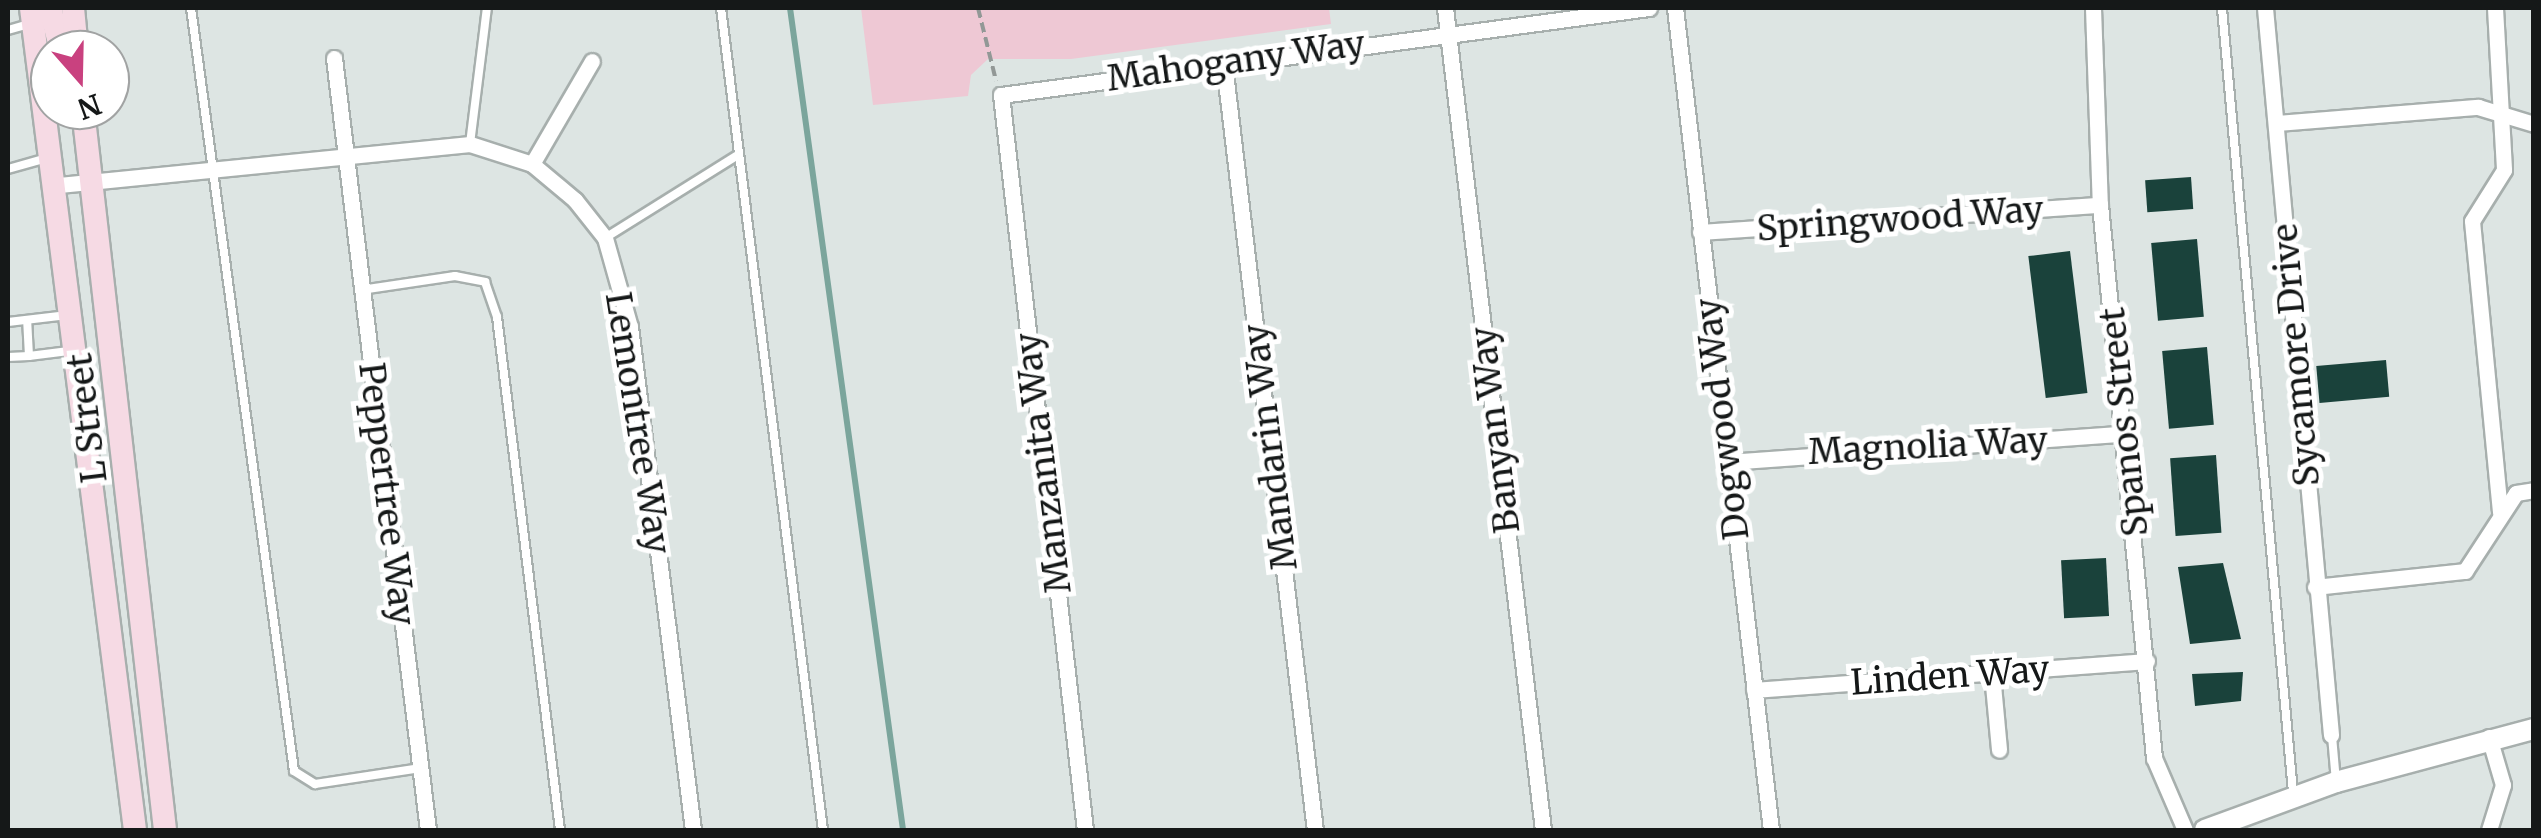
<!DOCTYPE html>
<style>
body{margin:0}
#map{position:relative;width:2541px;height:838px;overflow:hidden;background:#dde5e3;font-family:Merriweather,serif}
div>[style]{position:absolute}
.green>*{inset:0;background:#eec8d4}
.stream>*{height:6px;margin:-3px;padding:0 3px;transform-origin:3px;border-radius:3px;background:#7ba59c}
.building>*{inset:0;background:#1a423b;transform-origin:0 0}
.path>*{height:4px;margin-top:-2px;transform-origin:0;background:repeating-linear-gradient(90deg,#929896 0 10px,transparent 0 15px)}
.roads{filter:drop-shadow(2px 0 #a7afad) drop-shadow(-2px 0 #a7afad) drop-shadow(0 2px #a7afad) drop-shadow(0 -2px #a7afad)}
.service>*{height:8px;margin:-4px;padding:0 4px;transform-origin:4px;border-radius:4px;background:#fff}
.minor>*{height:15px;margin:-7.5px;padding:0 7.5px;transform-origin:7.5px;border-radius:7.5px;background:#fff}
.tertiary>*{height:20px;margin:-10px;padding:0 10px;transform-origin:10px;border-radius:10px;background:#fff}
.secondary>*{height:22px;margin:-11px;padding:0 11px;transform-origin:11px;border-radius:11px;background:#f6dae4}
span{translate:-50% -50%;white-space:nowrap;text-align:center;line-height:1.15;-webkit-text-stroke:10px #fff;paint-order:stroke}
.street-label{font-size:35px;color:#151818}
.frame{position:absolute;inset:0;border:10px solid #151818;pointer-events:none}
.north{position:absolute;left:30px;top:30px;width:100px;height:100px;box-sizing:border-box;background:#fff;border:2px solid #a1a3a3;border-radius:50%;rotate:160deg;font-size:28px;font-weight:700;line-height:40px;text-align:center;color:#151818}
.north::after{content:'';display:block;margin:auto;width:35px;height:45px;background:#c9417f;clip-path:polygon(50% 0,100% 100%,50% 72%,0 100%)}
</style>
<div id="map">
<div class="green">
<i style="clip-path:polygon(861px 8px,1329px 8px,1331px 24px,1071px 59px,988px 59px,971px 75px,968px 96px,873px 105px)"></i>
</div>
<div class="stream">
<i style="left:790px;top:8px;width:830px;rotate:82.17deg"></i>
</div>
<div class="building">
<i style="left:2191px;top:177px;width:32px;height:46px;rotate:86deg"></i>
<i style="left:2197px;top:239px;width:78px;height:46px;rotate:85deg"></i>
<i style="left:2070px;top:251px;width:143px;height:42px;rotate:83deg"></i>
<i style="left:2207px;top:347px;width:78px;height:45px;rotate:85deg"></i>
<i style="left:2386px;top:360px;width:37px;height:70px;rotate:85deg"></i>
<i style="left:2216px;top:455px;width:78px;height:46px;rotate:86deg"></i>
<i style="left:2106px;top:558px;width:58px;height:45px;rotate:87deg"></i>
<i style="clip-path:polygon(2223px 563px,2241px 639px,2190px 644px,2178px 567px)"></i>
<i style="clip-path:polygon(2243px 672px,2241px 701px,2195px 706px,2192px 674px)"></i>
</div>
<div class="path">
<i style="left:978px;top:8px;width:75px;rotate:76.1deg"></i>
</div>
<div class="roads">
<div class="service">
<i style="left:191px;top:8px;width:770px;rotate:82.31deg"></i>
<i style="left:294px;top:771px;width:25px;rotate:32deg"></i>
<i style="left:315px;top:784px;width:107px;rotate:-8.6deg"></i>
<i style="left:721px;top:8px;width:828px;rotate:82.93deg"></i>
<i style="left:2222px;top:8px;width:788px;rotate:84.83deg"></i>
<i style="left:8px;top:30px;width:25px;rotate:-16deg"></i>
<i style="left:470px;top:144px;width:137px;rotate:-82.9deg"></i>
<i style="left:8px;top:169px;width:41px;rotate:-15.8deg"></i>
<i style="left:605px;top:238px;width:155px;rotate:-32deg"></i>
<i style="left:361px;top:290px;width:95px;rotate:-8.5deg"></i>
<i style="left:455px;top:276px;width:31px;rotate:11deg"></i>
<i style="left:485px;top:282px;width:37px;rotate:71deg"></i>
<i style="left:497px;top:317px;width:517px;rotate:83deg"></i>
<i style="left:8px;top:322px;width:60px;rotate:-6.7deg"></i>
<i style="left:29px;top:356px;width:40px;rotate:-7.1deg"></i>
<i style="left:8px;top:357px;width:21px;rotate:-3deg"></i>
<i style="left:29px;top:356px;width:36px;rotate:-93deg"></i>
<i style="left:2332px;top:736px;width:46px;rotate:85deg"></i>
</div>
<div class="minor">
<i style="left:1445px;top:8px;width:828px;rotate:83.2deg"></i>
<i style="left:1675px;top:8px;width:828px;rotate:83.34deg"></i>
<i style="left:2093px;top:8px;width:197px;rotate:88deg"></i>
<i style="left:2100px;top:205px;width:556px;rotate:84.42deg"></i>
<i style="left:2154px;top:758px;width:78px;rotate:66.7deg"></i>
<i style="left:2265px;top:8px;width:730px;rotate:84.81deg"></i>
<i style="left:2495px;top:8px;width:162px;rotate:86.8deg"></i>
<i style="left:2504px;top:170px;width:60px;rotate:122.1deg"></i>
<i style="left:2472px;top:221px;width:293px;rotate:84.5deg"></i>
<i style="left:334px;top:58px;width:778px;rotate:83.06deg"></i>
<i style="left:1224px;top:64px;width:771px;rotate:83.23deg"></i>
<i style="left:2277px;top:123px;width:202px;rotate:-4.6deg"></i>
<i style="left:2478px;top:107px;width:59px;rotate:16.9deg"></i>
<i style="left:532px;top:164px;width:119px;rotate:-59.8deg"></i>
<i style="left:59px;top:185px;width:413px;rotate:-5.7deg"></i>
<i style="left:470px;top:144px;width:65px;rotate:17.9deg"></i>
<i style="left:532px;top:164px;width:56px;rotate:39.9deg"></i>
<i style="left:575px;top:200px;width:48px;rotate:51.7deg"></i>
<i style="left:605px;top:238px;width:92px;rotate:74.3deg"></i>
<i style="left:630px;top:327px;width:507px;rotate:82.86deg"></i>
<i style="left:1700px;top:232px;width:401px;rotate:-3.9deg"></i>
<i style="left:1728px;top:462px;width:401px;rotate:-4.1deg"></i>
<i style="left:2315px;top:587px;width:151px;rotate:-6.1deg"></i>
<i style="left:2465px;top:571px;width:93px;rotate:-56.8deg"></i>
<i style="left:2516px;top:493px;width:18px;rotate:-9deg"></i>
<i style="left:1992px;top:674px;width:76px;rotate:84.7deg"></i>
<i style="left:1754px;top:690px;width:394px;rotate:-4.2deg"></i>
<i style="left:2489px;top:737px;width:50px;rotate:73.7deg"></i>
<i style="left:2503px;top:785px;width:47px;rotate:107.3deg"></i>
<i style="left:1085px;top:830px;width:740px;rotate:-96.52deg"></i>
<i style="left:1001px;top:95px;width:654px;rotate:-7.65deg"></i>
</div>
<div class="tertiary">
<i style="left:2205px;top:830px;width:140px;rotate:-20.1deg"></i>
<i style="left:2336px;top:782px;width:205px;rotate:-15deg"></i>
</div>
<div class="secondary">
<i style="left:31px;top:8px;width:829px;rotate:82.79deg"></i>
<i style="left:50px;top:8px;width:43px;rotate:75.3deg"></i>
<i style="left:73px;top:8px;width:42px;rotate:84.6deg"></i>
<i style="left:83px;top:110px;width:725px;rotate:83.5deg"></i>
</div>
</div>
<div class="street-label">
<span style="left:1236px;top:61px;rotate:-8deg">Mahogany Way</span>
<span style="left:1900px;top:219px;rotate:-4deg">Springwood Way</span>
<span style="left:2296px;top:355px;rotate:-95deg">Sycamore Drive</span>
<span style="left:87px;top:418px;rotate:-97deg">L Street</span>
<span style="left:1722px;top:419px;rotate:-97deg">Dogwood Way</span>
<span style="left:2124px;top:422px;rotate:-96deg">Spanos Street</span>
<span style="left:638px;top:423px;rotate:81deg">Lemontree Way</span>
<span style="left:1495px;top:430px;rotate:-97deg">Banyan Way</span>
<span style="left:1928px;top:446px;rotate:-3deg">Magnolia Way</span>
<span style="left:1270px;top:447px;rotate:-97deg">Mandarin Way</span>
<span style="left:1043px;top:463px;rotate:-97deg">Manzanita Way</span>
<span style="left:387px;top:494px;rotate:83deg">Peppertree Way</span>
<span style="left:1950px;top:676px;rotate:-4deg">Linden Way</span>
</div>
<div class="frame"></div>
<div class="north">N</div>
</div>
